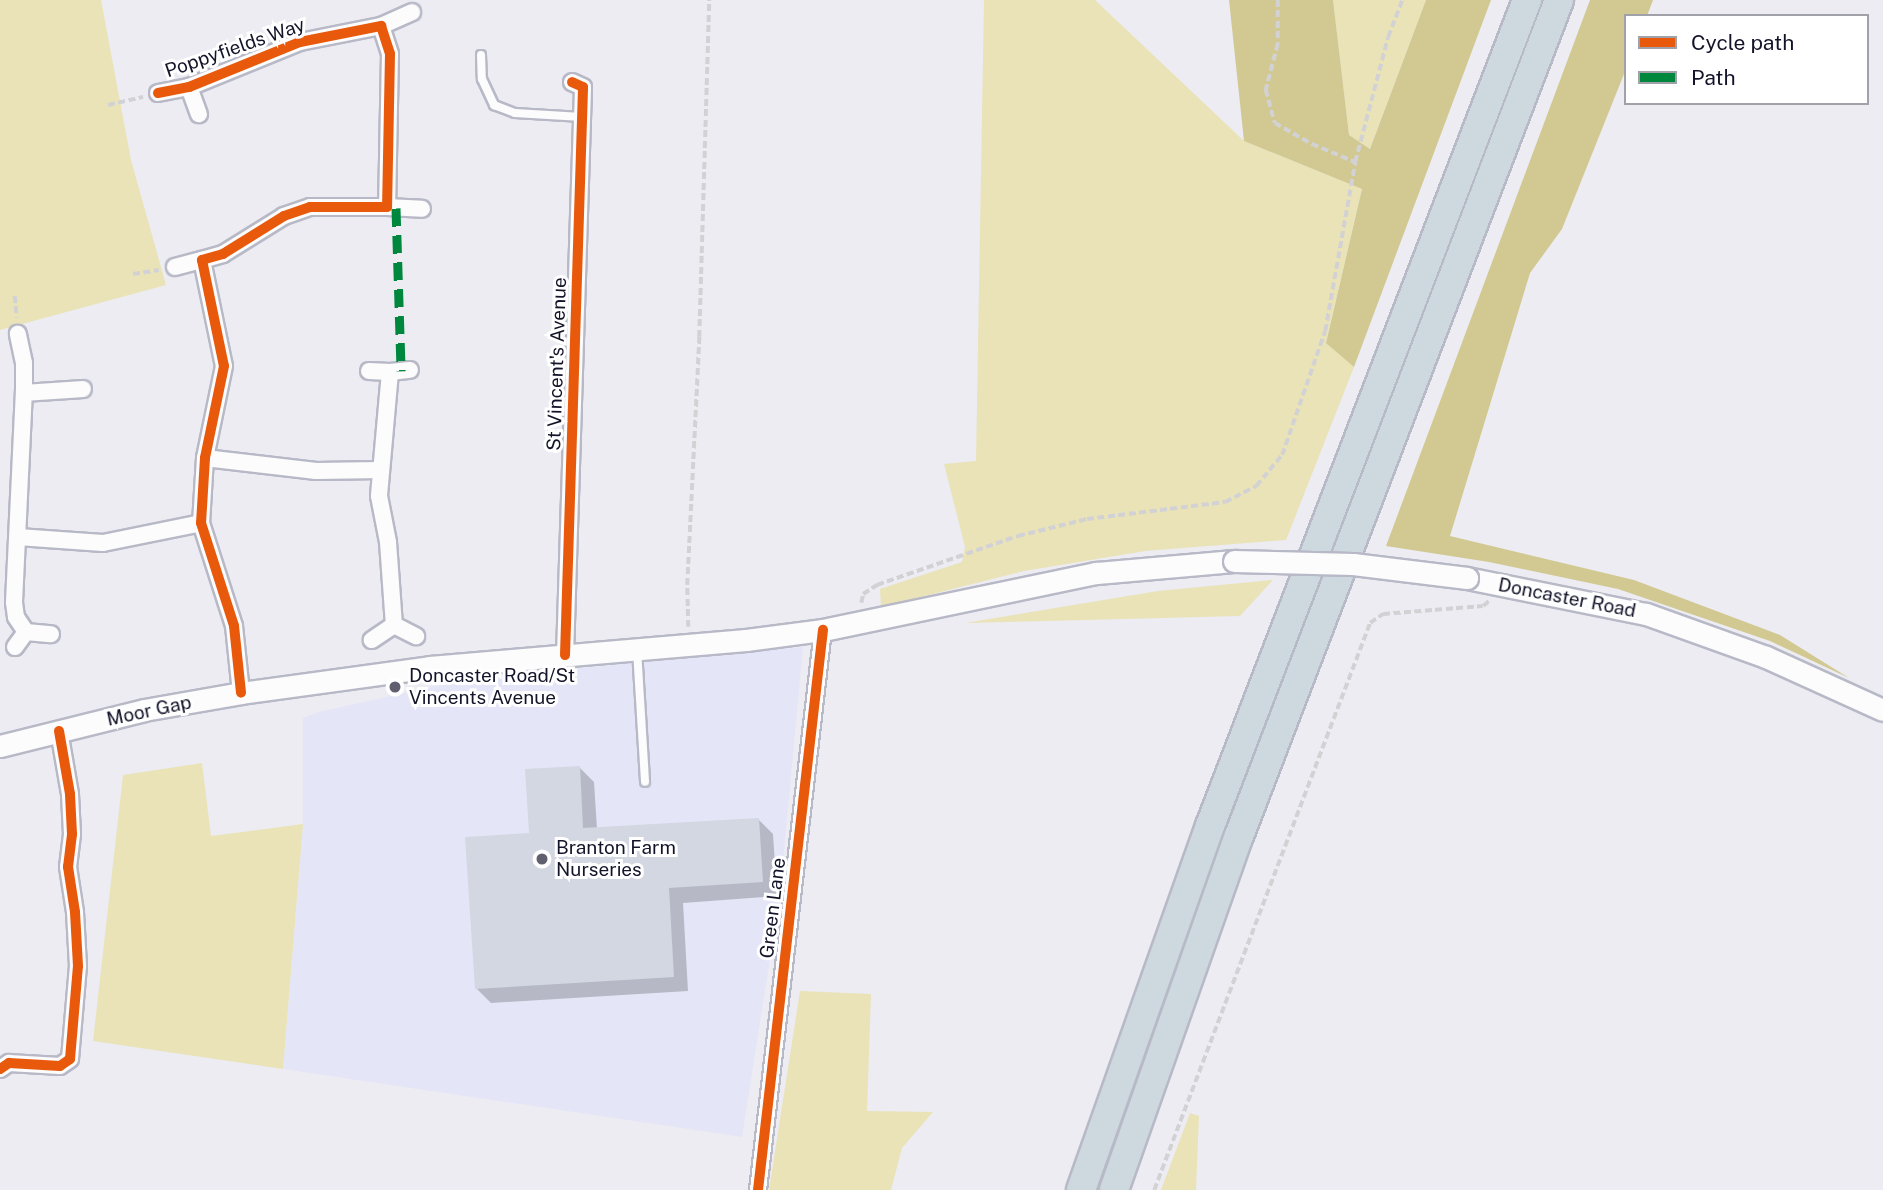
<!DOCTYPE html>
<style>
body{margin:0}
#map{position:relative;width:1883px;height:1190px;overflow:hidden;background:#ececf2;font-family:"Public Sans",sans-serif}
div>[style]{position:absolute}
.built>*{inset:0;background:#e4e6f8}
.green>*{inset:0;background:#e9e3b7}
.forest>*{inset:0;background:#d1c991}
.shadow>*{inset:0;background:#0003}
.building>*{inset:0;background:#d2d7e2}
.path>*{height:3.5px;margin-top:-1.75px;transform-origin:0;background:repeating-linear-gradient(90deg,#d2d2d5 0 7px,transparent 0 10.5px)}
.roads{filter:drop-shadow(2px 0 #b8b9c7) drop-shadow(-2px 0 #b8b9c7) drop-shadow(0 2px #b8b9c7) drop-shadow(0 -2px #b8b9c7)}
.lane>*{height:8px;margin:-4px;padding:0 4px;transform-origin:4px;border-radius:4px;background:#fcfcfd}
.street>*{height:16px;margin:-8px;padding:0 8px;transform-origin:8px;border-radius:8px;background:#fcfcfd}
.secondary>*{height:21px;margin:-10.5px;padding:0 10.5px;transform-origin:10.5px;border-radius:10.5px;background:#fcfcfd}
.highway>*{height:28px;margin:-14px;padding:0 14px;transform-origin:14px;border-radius:14px;background:#cdd9de}
.bridges{filter:drop-shadow(2px 0 #b8b9c7) drop-shadow(-2px 0 #b8b9c7) drop-shadow(0 2px #b8b9c7) drop-shadow(0 -2px #b8b9c7)}
.secondary-bridge>*{height:21px;margin:-10.5px;padding:0 10.5px;transform-origin:10.5px;border-radius:10.5px;background:#fcfcfd}
.quiet>*{height:9px;margin-top:-4.5px;transform-origin:0;background:repeating-linear-gradient(90deg,#00873e 0 18px,transparent 0 27px)}
.cycleway>*{height:10px;margin:-5px;padding:0 5px;transform-origin:5px;border-radius:5px;background:#e8590c}
.dots>*{width:19px;height:19px;translate:-50% -50%;box-sizing:border-box;border:4px solid #fff;border-radius:50%}
span{translate:-50% -50%;white-space:nowrap;text-align:center;line-height:1.15;-webkit-text-stroke:6px #fff;paint-order:stroke}
.street-label{font-size:19px;color:#131329}
.poi-label{font-size:19px;color:#131329}
.left{translate:0 -50%;text-align:left}
.legend{position:absolute;left:1624px;top:14px;width:245px;height:91px;box-sizing:border-box;background:#fff;border:2px solid #a1a1a9;margin:0;padding:9px 12px;list-style:none;font-size:21px;color:#131329}
.legend li{display:flex;align-items:center;gap:14px;height:35px}
.legend b{width:35px;border:2px solid #a1a1a9}
</style>
<div id="map">
<div class="built">
<i style="clip-path:polygon(803px 647px,780px 895px,742px 1137px,283px 1069px,303px 824px,303px 718px,318px 712px,473px 678px)"></i>
</div>
<div class="green">
<i style="clip-path:polygon(0 0,101px 0,131px 160px,166px 285px,0 330px)"></i>
<i style="clip-path:polygon(984px 0,1095px 0,1244px 141px,1362px 189px,1326px 342px,1354px 367px,1286px 540px,1145px 551px,1024px 571px,881px 607px,880px 589px,962px 562px,965px 547px,944px 464px,976px 461px)"></i>
<i style="clip-path:polygon(1333px 0,1426px 0,1370px 149px,1349px 135px)"></i>
<i style="clip-path:polygon(1273px 580px,1240px 616px,965px 623px,1158px 591px)"></i>
<i style="clip-path:polygon(202px 763px,211px 836px,303px 824px,283px 1069px,93px 1041px,123px 775px)"></i>
<i style="clip-path:polygon(800px 991px,871px 994px,867px 1111px,933px 1112px,902px 1148px,891px 1190px,769px 1190px)"></i>
<i style="clip-path:polygon(1190px 1113px,1199px 1116px,1196px 1190px,1161px 1190px)"></i>
</div>
<div class="forest">
<i style="clip-path:polygon(1229px 0,1333px 0,1349px 135px,1370px 149px,1426px 0,1491px 0,1354px 367px,1326px 343px,1362px 189px,1244px 141px)"></i>
<i style="clip-path:polygon(1590px 0,1653px 0,1647px 16px,1626px 16px,1626px 69px,1562px 229px,1530px 273px,1450px 536px,1634px 580px,1780px 635px,1849px 678px,1770px 641px,1618px 589px,1489px 562px,1386px 546px)"></i>
</div>
<div class="shadow">
<i style="clip-path:polygon(579px 767px,594px 782px,597px 829px,758px 819px,773px 834px,777px 896px,683px 903px,688px 991px,491px 1003px,476px 988px,530px 835px)"></i>
</div>
<div class="building">
<i style="clip-path:polygon(580px 766px,583px 828px,759px 818px,763px 882px,669px 888px,674px 977px,475px 989px,465px 837px,529px 833px,525px 769px)"></i>
</div>
<div class="path">
<i style="left:1278px;top:0;width:44px;rotate:90deg"></i>
<i style="left:1278px;top:44px;width:48px;rotate:104.6deg"></i>
<i style="left:1266px;top:90px;width:34px;rotate:75deg"></i>
<i style="left:1275px;top:123px;width:43px;rotate:29.6deg"></i>
<i style="left:1312px;top:144px;width:47px;rotate:22.7deg"></i>
<i style="left:108px;top:105px;width:36px;rotate:-13deg"></i>
<i style="left:133px;top:274px;width:26px;rotate:-9deg"></i>
<i style="left:15px;top:296px;width:22px;rotate:85deg"></i>
<i style="left:861px;top:603px;width:9px;rotate:-77deg"></i>
<i style="left:863px;top:594px;width:17px;rotate:-33deg"></i>
<i style="left:877px;top:585px;width:149px;rotate:-19.2deg"></i>
<i style="left:1018px;top:536px;width:71px;rotate:-13.8deg"></i>
<i style="left:1087px;top:519px;width:139px;rotate:-7deg"></i>
<i style="left:1225px;top:502px;width:35px;rotate:-27deg"></i>
<i style="left:1256px;top:486px;width:40px;rotate:-50deg"></i>
<i style="left:1282px;top:455px;width:131px;rotate:-70.9deg"></i>
<i style="left:1325px;top:331px;width:172px;rotate:-79.9deg"></i>
<i style="left:1355px;top:162px;width:129px;rotate:-75.2deg"></i>
<i style="left:1388px;top:37px;width:40px;rotate:-69deg"></i>
<i style="left:688px;top:627px;width:42px;rotate:-91.4deg"></i>
<i style="left:687px;top:585px;width:248px;rotate:-87.2deg"></i>
<i style="left:699px;top:337px;width:337px;rotate:-88.3deg"></i>
<i style="left:1154px;top:1190px;width:607px;rotate:-69.15deg"></i>
<i style="left:1370px;top:623px;width:16px;rotate:-35deg"></i>
<i style="left:1383px;top:614px;width:100px;rotate:-4.6deg"></i>
<i style="left:1483px;top:606px;width:8px;rotate:-40deg"></i>
</div>
<div class="roads">
<div class="lane">
<i style="left:481px;top:55px;width:24px;rotate:88deg"></i>
<i style="left:482px;top:79px;width:29px;rotate:65deg"></i>
<i style="left:494px;top:105px;width:22px;rotate:21deg"></i>
<i style="left:515px;top:113px;width:67px;rotate:3.4deg"></i>
<i style="left:637px;top:650px;width:132px;rotate:86.5deg"></i>
</div>
<div class="street">
<i style="left:381px;top:26px;width:34px;rotate:-24deg"></i>
<i style="left:189px;top:87px;width:29px;rotate:70deg"></i>
<i style="left:158px;top:93px;width:32px;rotate:-11deg"></i>
<i style="left:189px;top:87px;width:120px;rotate:-22.1deg"></i>
<i style="left:300px;top:42px;width:83px;rotate:-11.2deg"></i>
<i style="left:381px;top:26px;width:29px;rotate:72deg"></i>
<i style="left:390px;top:54px;width:153px;rotate:91.1deg"></i>
<i style="left:387px;top:207px;width:77px;rotate:180deg"></i>
<i style="left:310px;top:207px;width:28px;rotate:161deg"></i>
<i style="left:284px;top:216px;width:72px;rotate:148.1deg"></i>
<i style="left:223px;top:254px;width:22px;rotate:164deg"></i>
<i style="left:202px;top:260px;width:108px;rotate:78.3deg"></i>
<i style="left:224px;top:366px;width:94px;rotate:101.7deg"></i>
<i style="left:205px;top:458px;width:65px;rotate:93.5deg"></i>
<i style="left:201px;top:523px;width:108px;rotate:72.2deg"></i>
<i style="left:234px;top:626px;width:67px;rotate:84deg"></i>
<i style="left:387px;top:207px;width:35px;rotate:3deg"></i>
<i style="left:175px;top:267px;width:28px;rotate:-15deg"></i>
<i style="left:369px;top:371px;width:21px;rotate:3deg"></i>
<i style="left:390px;top:372px;width:124px;rotate:95.1deg"></i>
<i style="left:379px;top:496px;width:47px;rotate:78.9deg"></i>
<i style="left:388px;top:542px;width:83px;rotate:85.9deg"></i>
<i style="left:394px;top:625px;width:27px;rotate:146deg"></i>
<i style="left:390px;top:372px;width:20px;rotate:-6deg"></i>
<i style="left:24px;top:393px;width:59px;rotate:-3.9deg"></i>
<i style="left:205px;top:458px;width:112px;rotate:6.7deg"></i>
<i style="left:316px;top:471px;width:65px;rotate:-0.9deg"></i>
<i style="left:18px;top:537px;width:85px;rotate:4deg"></i>
<i style="left:103px;top:543px;width:100px;rotate:-11.5deg"></i>
<i style="left:394px;top:625px;width:25px;rotate:27deg"></i>
<i style="left:26px;top:632px;width:25px;rotate:5deg"></i>
<i style="left:15px;top:647px;width:19px;rotate:-54deg"></i>
<i style="left:26px;top:632px;width:18px;rotate:-124deg"></i>
<i style="left:16px;top:617px;width:15px;rotate:-98deg"></i>
<i style="left:14px;top:602px;width:209px;rotate:-87.3deg"></i>
<i style="left:24px;top:393px;width:30px;rotate:-90deg"></i>
<i style="left:24px;top:363px;width:30px;rotate:-102deg"></i>
<i style="left:565px;top:655px;width:568px;rotate:-88.18deg"></i>
<i style="left:583px;top:87px;width:12px;rotate:-156deg"></i>
<i style="left:0;top:1069px;width:11px;rotate:-34deg"></i>
<i style="left:9px;top:1063px;width:51px;rotate:3.4deg"></i>
<i style="left:60px;top:1066px;width:12px;rotate:-35deg"></i>
<i style="left:70px;top:1059px;width:93px;rotate:-85.1deg"></i>
<i style="left:78px;top:966px;width:54px;rotate:-93.2deg"></i>
<i style="left:75px;top:912px;width:46px;rotate:-98.8deg"></i>
<i style="left:68px;top:867px;width:33px;rotate:-83deg"></i>
<i style="left:72px;top:834px;width:40px;rotate:-92.9deg"></i>
<i style="left:70px;top:794px;width:64px;rotate:-99.9deg"></i>
<i style="left:758px;top:1190px;width:564px;rotate:-83.38deg"></i>
</div>
<div class="secondary">
<i style="left:1467px;top:578px;width:183px;rotate:11.4deg"></i>
<i style="left:1646px;top:614px;width:127px;rotate:19.7deg"></i>
<i style="left:1766px;top:657px;width:128px;rotate:24.4deg"></i>
<i style="left:0;top:746px;width:148px;rotate:-14deg"></i>
<i style="left:144px;top:710px;width:98px;rotate:-9.9deg"></i>
<i style="left:241px;top:693px;width:191px;rotate:-7.8deg"></i>
<i style="left:430px;top:667px;width:317px;rotate:-4.9deg"></i>
<i style="left:746px;top:640px;width:78px;rotate:-7.4deg"></i>
<i style="left:823px;top:630px;width:279px;rotate:-11.8deg"></i>
<i style="left:1096px;top:573px;width:139px;rotate:-5deg"></i>
</div>
<div class="highway">
<i style="left:1081px;top:1190px;width:386px;rotate:-70.5deg"></i>
<i style="left:1210px;top:826px;width:885px;rotate:-69deg"></i>
<i style="left:1114px;top:1190px;width:375px;rotate:-70.6deg"></i>
<i style="left:1239px;top:836px;width:895px;rotate:-69.05deg"></i>
</div>
</div>
<div class="bridges">
<div class="secondary-bridge">
<i style="left:1234px;top:561px;width:119px;rotate:1.4deg"></i>
<i style="left:1353px;top:564px;width:115px;rotate:7deg"></i>
</div>
</div>
<div class="quiet">
<i style="left:396px;top:208px;width:163px;rotate:88.2deg"></i>
</div>
<div class="cycleway">
<i style="left:158px;top:93px;width:32px;rotate:-11deg"></i>
<i style="left:189px;top:87px;width:120px;rotate:-22.1deg"></i>
<i style="left:300px;top:42px;width:83px;rotate:-11.2deg"></i>
<i style="left:381px;top:26px;width:29px;rotate:72deg"></i>
<i style="left:390px;top:54px;width:153px;rotate:91.1deg"></i>
<i style="left:387px;top:207px;width:77px;rotate:180deg"></i>
<i style="left:310px;top:207px;width:28px;rotate:161deg"></i>
<i style="left:284px;top:216px;width:72px;rotate:148.1deg"></i>
<i style="left:223px;top:254px;width:22px;rotate:164deg"></i>
<i style="left:202px;top:260px;width:108px;rotate:78.3deg"></i>
<i style="left:224px;top:366px;width:94px;rotate:101.7deg"></i>
<i style="left:205px;top:458px;width:65px;rotate:93.5deg"></i>
<i style="left:201px;top:523px;width:108px;rotate:72.2deg"></i>
<i style="left:234px;top:626px;width:67px;rotate:84deg"></i>
<i style="left:565px;top:655px;width:568px;rotate:-88.18deg"></i>
<i style="left:583px;top:87px;width:12px;rotate:-156deg"></i>
<i style="left:0;top:1069px;width:11px;rotate:-34deg"></i>
<i style="left:9px;top:1063px;width:51px;rotate:3.4deg"></i>
<i style="left:60px;top:1066px;width:12px;rotate:-35deg"></i>
<i style="left:70px;top:1059px;width:93px;rotate:-85.1deg"></i>
<i style="left:78px;top:966px;width:54px;rotate:-93.2deg"></i>
<i style="left:75px;top:912px;width:46px;rotate:-98.8deg"></i>
<i style="left:68px;top:867px;width:33px;rotate:-83deg"></i>
<i style="left:72px;top:834px;width:40px;rotate:-92.9deg"></i>
<i style="left:70px;top:794px;width:64px;rotate:-99.9deg"></i>
<i style="left:758px;top:1190px;width:564px;rotate:-83.38deg"></i>
</div>
<div class="dots">
<i style="left:395px;top:687px;background:#5f5f6f"></i>
<i style="left:542px;top:859px;background:#5f5f6f"></i>
</div>
<div class="street-label">
<span style="left:235px;top:48px;rotate:-19deg">Poppyfields Way</span>
<span style="left:557px;top:364px;rotate:-88deg">St Vincent's Avenue</span>
<span style="left:1567px;top:598px;rotate:11deg">Doncaster Road</span>
<span style="left:149px;top:711px;rotate:-12deg">Moor Gap</span>
<span style="left:773px;top:908px;rotate:-83deg">Green Lane</span>
</div>
<div class="poi-label">
<span class="left" style="left:409px;top:687px">Doncaster Road/St<br>Vincents Avenue</span>
<span class="left" style="left:556px;top:859px">Branton Farm<br>Nurseries</span>
</div>
<ul class="legend">
<li><b style="height:9px;background:#e8590c"></b>Cycle path</li>
<li><b style="height:9px;background:#00873e"></b>Path</li>
</ul>
</div>
